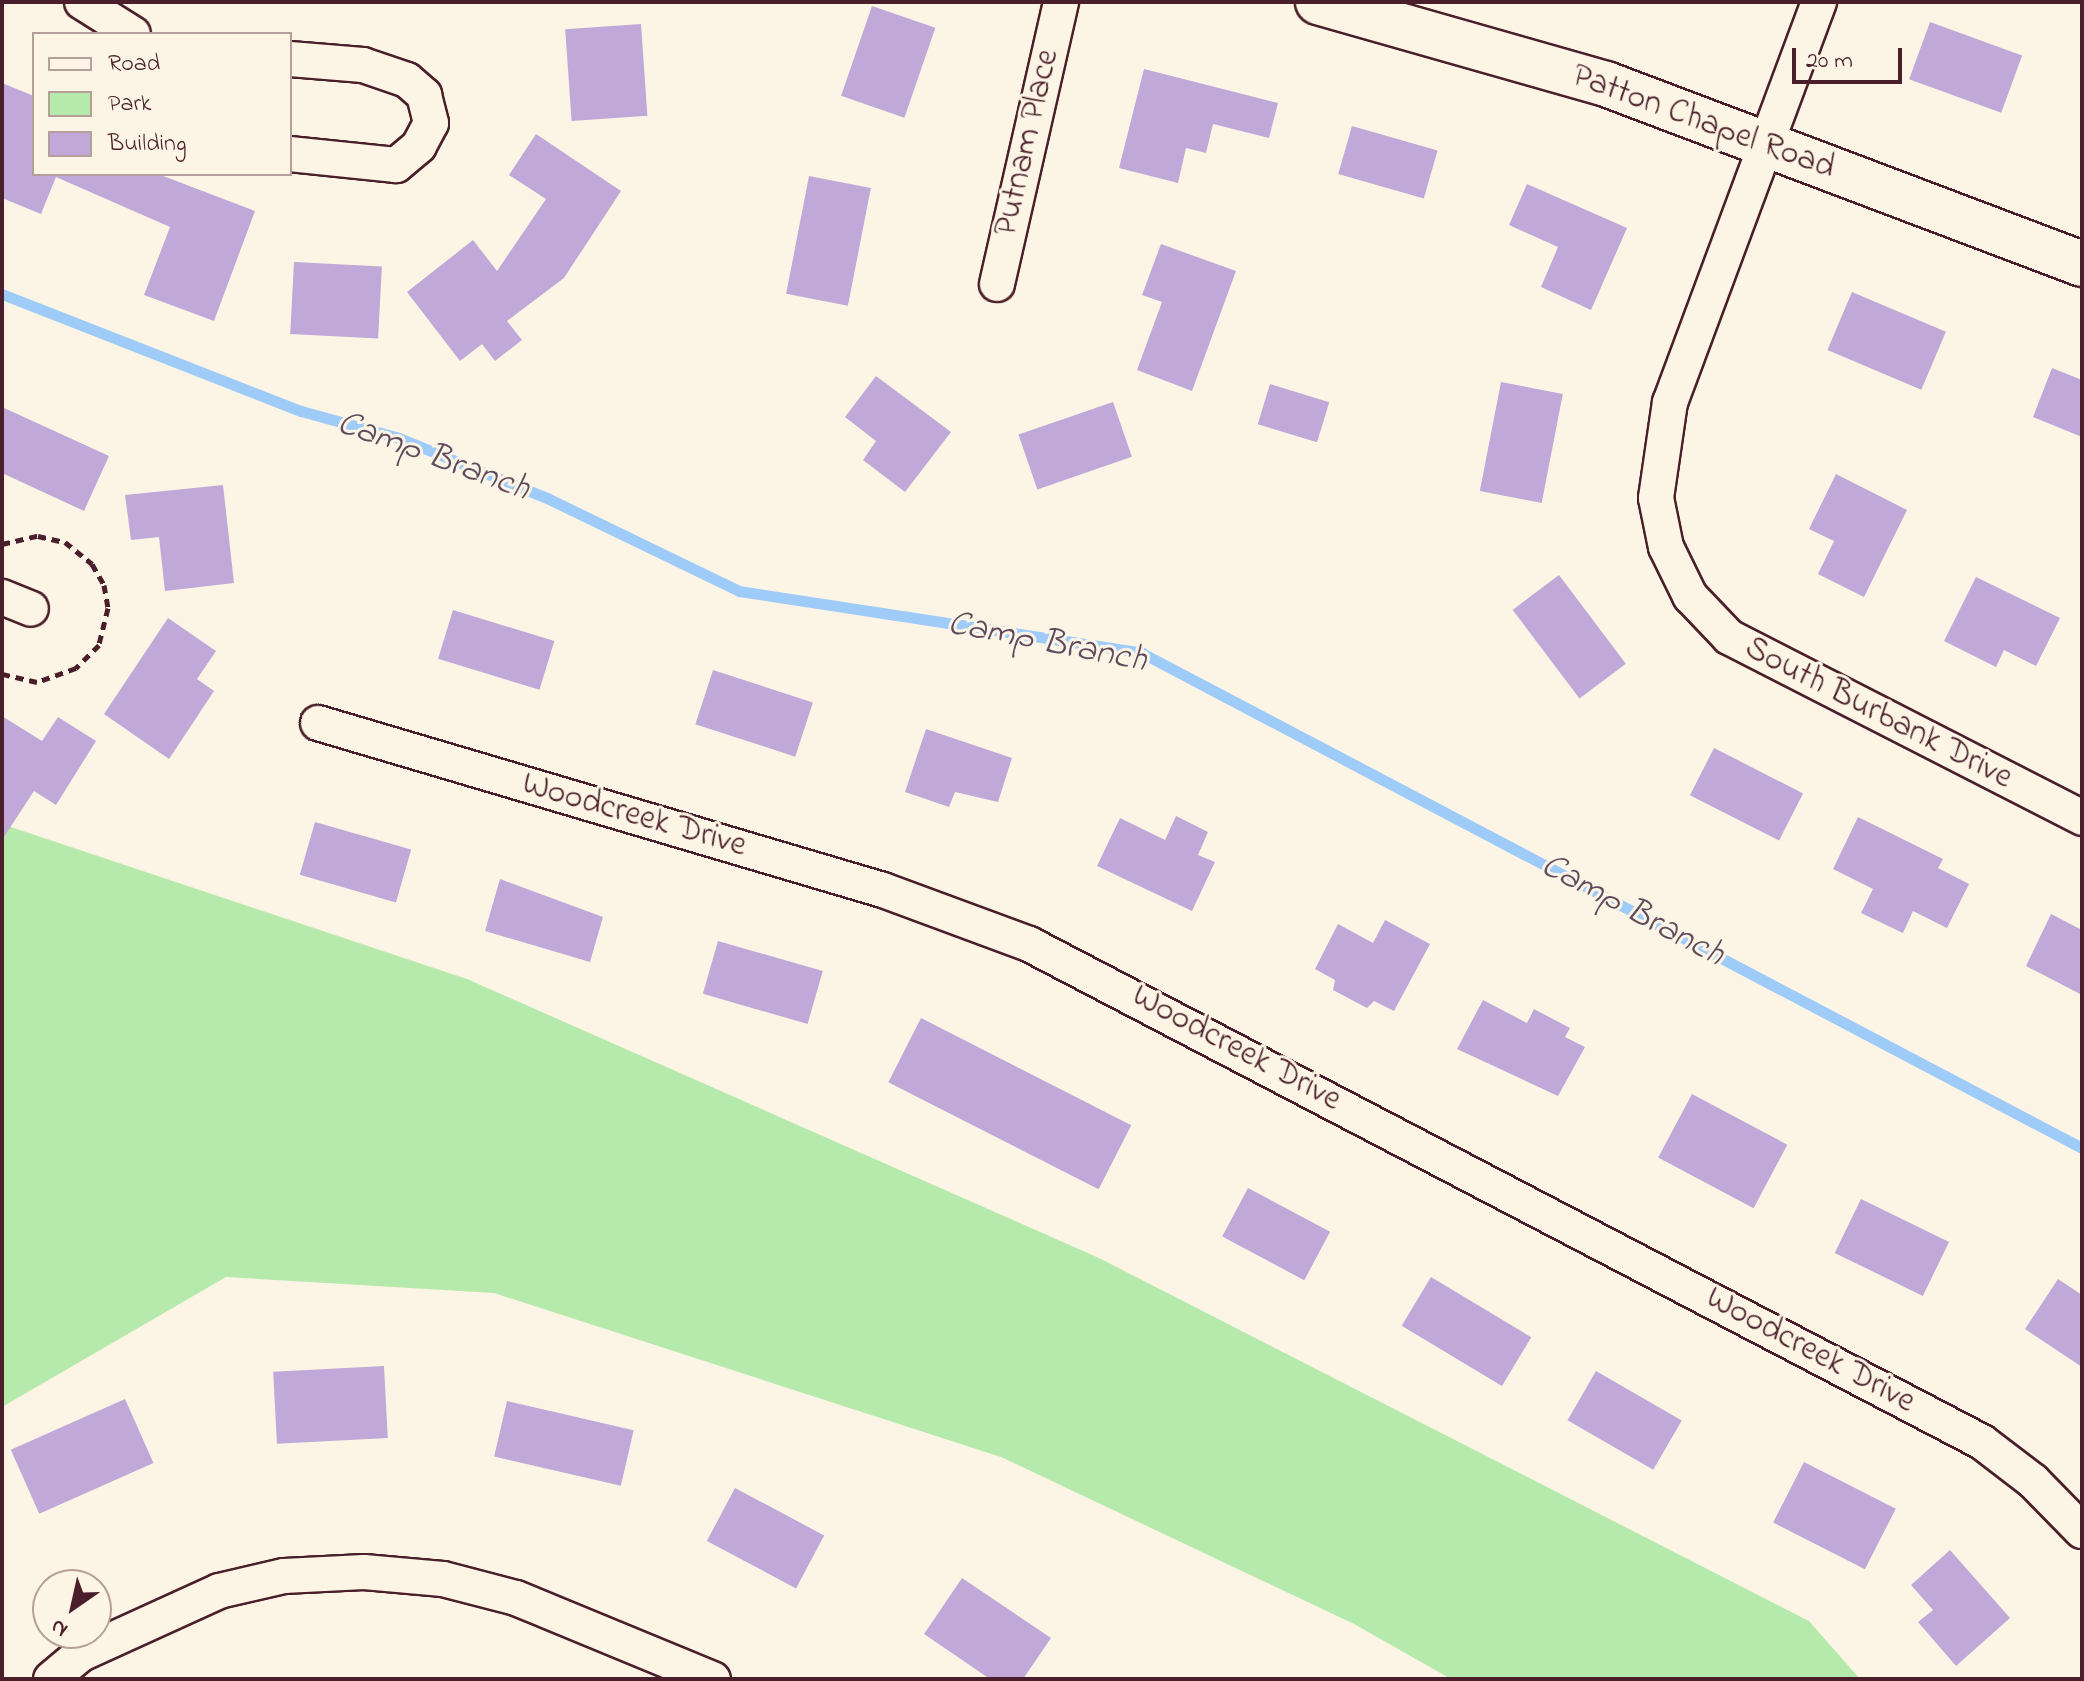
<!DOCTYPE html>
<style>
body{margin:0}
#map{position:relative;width:2084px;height:1681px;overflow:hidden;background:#fcf5e5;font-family:"Indie Flower",sans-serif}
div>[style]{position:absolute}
.green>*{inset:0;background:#b6eaac}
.stream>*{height:11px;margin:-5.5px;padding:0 5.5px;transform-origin:5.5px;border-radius:5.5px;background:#9fcbf9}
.building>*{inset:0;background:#c0a9d8;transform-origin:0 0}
.path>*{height:5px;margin-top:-2.5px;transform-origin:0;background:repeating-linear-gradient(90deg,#4a1f2b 0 8px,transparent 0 14px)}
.roads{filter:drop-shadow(2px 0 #4a1f2b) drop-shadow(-2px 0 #4a1f2b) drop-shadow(0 2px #4a1f2b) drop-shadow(0 -2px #4a1f2b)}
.street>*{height:34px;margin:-17px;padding:0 17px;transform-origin:17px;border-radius:17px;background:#fcf5e5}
.secondary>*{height:44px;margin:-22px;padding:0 22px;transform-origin:22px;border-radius:22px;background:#fcf5e5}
span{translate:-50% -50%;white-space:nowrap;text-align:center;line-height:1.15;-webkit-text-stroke:6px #fcf5e5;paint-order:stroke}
.street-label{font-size:34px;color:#4a1f2b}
.water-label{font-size:36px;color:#5f4a5e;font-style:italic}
.frame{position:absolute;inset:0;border:4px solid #4a1f2b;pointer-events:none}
.legend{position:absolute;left:32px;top:32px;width:260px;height:144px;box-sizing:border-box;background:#fcf5e5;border:2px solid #b59f9b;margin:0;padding:10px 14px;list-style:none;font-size:24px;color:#4a1f2b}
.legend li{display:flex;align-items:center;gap:16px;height:40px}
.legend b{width:40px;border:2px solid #b59f9b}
.north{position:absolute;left:32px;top:1569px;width:80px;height:80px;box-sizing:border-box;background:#fcf5e5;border:2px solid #b59f9b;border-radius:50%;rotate:214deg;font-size:22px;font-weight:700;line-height:32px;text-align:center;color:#4a1f2b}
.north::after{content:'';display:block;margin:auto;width:28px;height:36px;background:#4a1f2b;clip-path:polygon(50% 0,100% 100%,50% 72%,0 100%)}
.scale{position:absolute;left:1792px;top:48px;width:110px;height:36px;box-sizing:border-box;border:4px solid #4a1f2b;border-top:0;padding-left:10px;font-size:24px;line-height:28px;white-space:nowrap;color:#4a1f2b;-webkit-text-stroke:6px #fcf5e5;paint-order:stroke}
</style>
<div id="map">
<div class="green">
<i style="clip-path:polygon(2px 824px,467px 979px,1099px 1258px,1809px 1621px,1860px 1679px,1451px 1679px,1354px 1624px,1001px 1457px,494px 1293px,226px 1277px,2px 1407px)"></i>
</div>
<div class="stream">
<i style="left:2px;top:294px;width:321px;rotate:21.4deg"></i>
<i style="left:301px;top:411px;width:102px;rotate:15.4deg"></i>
<i style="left:399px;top:438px;width:162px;rotate:22.1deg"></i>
<i style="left:549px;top:499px;width:211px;rotate:25.8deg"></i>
<i style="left:739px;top:591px;width:408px;rotate:8.7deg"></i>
<i style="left:1142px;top:653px;width:1062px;rotate:27.77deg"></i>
</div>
<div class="building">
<i style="left:872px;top:6px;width:67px;height:95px;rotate:19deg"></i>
<i style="left:1930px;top:22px;width:98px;height:61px;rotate:20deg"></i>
<i style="left:641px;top:24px;width:92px;height:76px;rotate:86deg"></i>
<i style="clip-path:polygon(1144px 69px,1278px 103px,1269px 138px,1213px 124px,1206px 153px,1186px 148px,1178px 183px,1119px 168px)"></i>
<i style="clip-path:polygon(2px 83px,34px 96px,34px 174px,158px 174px,255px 211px,214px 321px,144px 295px,170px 227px,56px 177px,41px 214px,2px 198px)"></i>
<i style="left:1352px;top:126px;width:89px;height:50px;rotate:16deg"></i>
<i style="clip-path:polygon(536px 134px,621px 191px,564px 278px,507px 321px,522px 340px,495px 361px,482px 344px,460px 361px,407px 292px,473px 240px,497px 271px,546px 199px,509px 175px)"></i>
<i style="left:809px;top:176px;width:63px;height:120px;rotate:11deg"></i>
<i style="clip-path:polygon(1527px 184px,1627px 228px,1591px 310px,1541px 287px,1558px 247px,1509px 225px)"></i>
<i style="clip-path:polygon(1161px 244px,1236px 271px,1192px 391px,1137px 370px,1162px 302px,1142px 295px)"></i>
<i style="left:294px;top:262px;width:88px;height:72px;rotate:3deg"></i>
<i style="left:1852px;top:292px;width:102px;height:63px;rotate:23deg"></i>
<i style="clip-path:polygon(2052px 368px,2082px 380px,2082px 437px,2033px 417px)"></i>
<i style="clip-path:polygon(876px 376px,951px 432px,905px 492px,863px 460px,876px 441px,845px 417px)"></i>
<i style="left:1501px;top:382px;width:63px;height:111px;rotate:11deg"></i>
<i style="left:1270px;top:384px;width:62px;height:42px;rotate:17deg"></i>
<i style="left:1113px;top:402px;width:58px;height:100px;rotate:71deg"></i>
<i style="clip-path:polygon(2px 407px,109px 456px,84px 511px,2px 473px)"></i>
<i style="clip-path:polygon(1836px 474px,1907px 510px,1864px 597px,1818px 574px,1834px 541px,1809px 529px)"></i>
<i style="clip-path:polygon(223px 485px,234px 583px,165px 591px,159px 537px,131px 540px,125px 495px)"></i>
<i style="left:1559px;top:575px;width:111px;height:58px;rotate:53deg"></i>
<i style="clip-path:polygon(1976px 577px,2060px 618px,2036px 666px,2004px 650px,1996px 667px,1944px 641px)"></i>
<i style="left:453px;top:610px;width:106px;height:51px;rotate:17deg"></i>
<i style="clip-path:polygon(168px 618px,216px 651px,197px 679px,214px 691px,169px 759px,104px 714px)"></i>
<i style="left:713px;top:670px;width:105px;height:57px;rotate:18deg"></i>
<i style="clip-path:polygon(2px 716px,42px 741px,58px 717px,96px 741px,56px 805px,34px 791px,2px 840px)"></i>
<i style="clip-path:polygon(926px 729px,1012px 758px,998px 802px,955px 792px,949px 807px,905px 792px)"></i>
<i style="left:1714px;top:748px;width:100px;height:53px;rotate:27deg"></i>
<i style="clip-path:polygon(1176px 816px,1208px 832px,1198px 855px,1215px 862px,1192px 911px,1097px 866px,1120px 818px,1165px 840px)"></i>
<i style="clip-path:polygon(1858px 817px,1943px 859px,1938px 868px,1969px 884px,1947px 928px,1913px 911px,1903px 933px,1861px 913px,1873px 889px,1833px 869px)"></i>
<i style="left:315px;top:822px;width:100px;height:55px;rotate:16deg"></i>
<i style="clip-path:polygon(500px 879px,603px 917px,590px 962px,485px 931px)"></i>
<i style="clip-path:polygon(2051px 914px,2082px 930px,2082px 995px,2026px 966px)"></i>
<i style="clip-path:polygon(1385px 920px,1430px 944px,1394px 1011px,1374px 1001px,1367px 1008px,1333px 990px,1335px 980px,1315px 969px,1338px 924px,1373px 943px)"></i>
<i style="left:718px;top:941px;width:109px;height:55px;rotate:16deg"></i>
<i style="clip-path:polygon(1483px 1000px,1527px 1023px,1534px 1009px,1570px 1028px,1565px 1037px,1585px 1047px,1558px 1096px,1457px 1049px)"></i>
<i style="left:921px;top:1018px;width:236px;height:72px;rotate:27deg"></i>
<i style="left:1692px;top:1094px;width:108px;height:72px;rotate:28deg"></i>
<i style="left:1248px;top:1188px;width:93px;height:55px;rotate:28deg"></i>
<i style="left:1861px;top:1199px;width:98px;height:60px;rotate:26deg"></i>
<i style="left:1431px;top:1277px;width:117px;height:57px;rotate:31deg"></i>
<i style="clip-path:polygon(2058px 1279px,2082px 1295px,2082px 1367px,2025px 1329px)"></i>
<i style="left:384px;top:1366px;width:72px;height:111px;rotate:87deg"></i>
<i style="left:1596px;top:1371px;width:99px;height:57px;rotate:30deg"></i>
<i style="left:125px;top:1399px;width:70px;height:125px;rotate:66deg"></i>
<i style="left:507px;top:1401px;width:130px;height:57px;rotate:13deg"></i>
<i style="left:1804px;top:1462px;width:103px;height:68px;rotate:27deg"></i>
<i style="left:735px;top:1488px;width:101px;height:60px;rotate:28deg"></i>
<i style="clip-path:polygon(1950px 1550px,2010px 1618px,1956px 1666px,1918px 1622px,1933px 1610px,1911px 1585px)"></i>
<i style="clip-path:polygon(962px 1578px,1051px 1638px,1023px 1679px,990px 1679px,924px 1634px)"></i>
</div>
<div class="path">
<i style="left:2px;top:544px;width:37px;rotate:-13deg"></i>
<i style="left:38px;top:536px;width:28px;rotate:13deg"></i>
<i style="left:65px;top:542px;width:35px;rotate:39deg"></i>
<i style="left:92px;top:564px;width:24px;rotate:60deg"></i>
<i style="left:104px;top:585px;width:23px;rotate:80deg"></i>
<i style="left:108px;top:608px;width:38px;rotate:104deg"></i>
<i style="left:99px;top:645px;width:33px;rotate:135deg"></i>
<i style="left:76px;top:668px;width:41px;rotate:160.3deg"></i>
<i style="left:37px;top:682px;width:36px;rotate:-167deg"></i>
</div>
<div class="roads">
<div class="street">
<i style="left:82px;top:2px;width:60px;rotate:32.1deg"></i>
<i style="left:1819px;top:2px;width:427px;rotate:110.4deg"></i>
<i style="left:1670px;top:402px;width:97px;rotate:98.3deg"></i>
<i style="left:1656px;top:498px;width:50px;rotate:78.5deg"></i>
<i style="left:1666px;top:547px;width:55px;rotate:63.9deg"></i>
<i style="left:1690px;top:596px;width:57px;rotate:46.4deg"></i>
<i style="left:1729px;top:637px;width:397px;rotate:27.1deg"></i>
<i style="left:290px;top:59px;width:73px;rotate:4.7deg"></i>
<i style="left:363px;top:65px;width:46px;rotate:18.8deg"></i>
<i style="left:407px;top:80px;width:23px;rotate:41deg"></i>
<i style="left:424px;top:95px;width:29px;rotate:76deg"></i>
<i style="left:431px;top:123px;width:26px;rotate:118deg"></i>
<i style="left:419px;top:146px;width:30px;rotate:140deg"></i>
<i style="left:396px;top:165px;width:107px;rotate:-174.1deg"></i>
<i style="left:997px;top:284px;width:289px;rotate:-77.2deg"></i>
<i style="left:2px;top:597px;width:31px;rotate:22deg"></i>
<i style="left:318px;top:723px;width:589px;rotate:16.47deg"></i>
<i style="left:883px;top:890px;width:156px;rotate:20.3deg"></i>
<i style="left:1029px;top:944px;width:1075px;rotate:27.59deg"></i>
<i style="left:1982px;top:1442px;width:64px;rotate:37.4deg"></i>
<i style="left:2033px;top:1481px;width:70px;rotate:45.6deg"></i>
<i style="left:51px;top:1679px;width:39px;rotate:-40deg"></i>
<i style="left:81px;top:1654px;width:152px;rotate:-24.5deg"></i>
<i style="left:219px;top:1591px;width:67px;rotate:-13deg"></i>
<i style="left:284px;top:1576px;width:80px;rotate:-2.9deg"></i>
<i style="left:364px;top:1572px;width:79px;rotate:5.1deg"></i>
<i style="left:443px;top:1579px;width:75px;rotate:14.6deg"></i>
<i style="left:516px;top:1598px;width:213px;rotate:22.4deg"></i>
</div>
<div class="secondary">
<i style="left:1318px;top:2px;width:299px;rotate:15.9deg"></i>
<i style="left:1606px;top:84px;width:509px;rotate:20.71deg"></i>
</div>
</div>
<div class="street-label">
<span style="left:1703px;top:123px;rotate:20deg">Patton Chapel Road</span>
<span style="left:1028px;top:143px;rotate:-77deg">Putnam Place</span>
<span style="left:1878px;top:714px;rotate:27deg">South Burbank Drive</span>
<span style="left:634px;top:816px;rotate:16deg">Woodcreek Drive</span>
<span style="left:1236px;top:1049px;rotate:28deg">Woodcreek Drive</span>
<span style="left:1810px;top:1351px;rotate:28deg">Woodcreek Drive</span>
</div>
<div class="water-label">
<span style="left:433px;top:457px;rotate:20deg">Camp Branch</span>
<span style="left:1047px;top:643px;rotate:11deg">Camp Branch</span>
<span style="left:1632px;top:911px;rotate:28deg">Camp Branch</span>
</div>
<div class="frame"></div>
<ul class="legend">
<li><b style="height:10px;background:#fcf5e5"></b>Road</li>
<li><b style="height:22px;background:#b6eaac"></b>Park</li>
<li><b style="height:22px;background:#c0a9d8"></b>Building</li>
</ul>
<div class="north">N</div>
<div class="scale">20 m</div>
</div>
